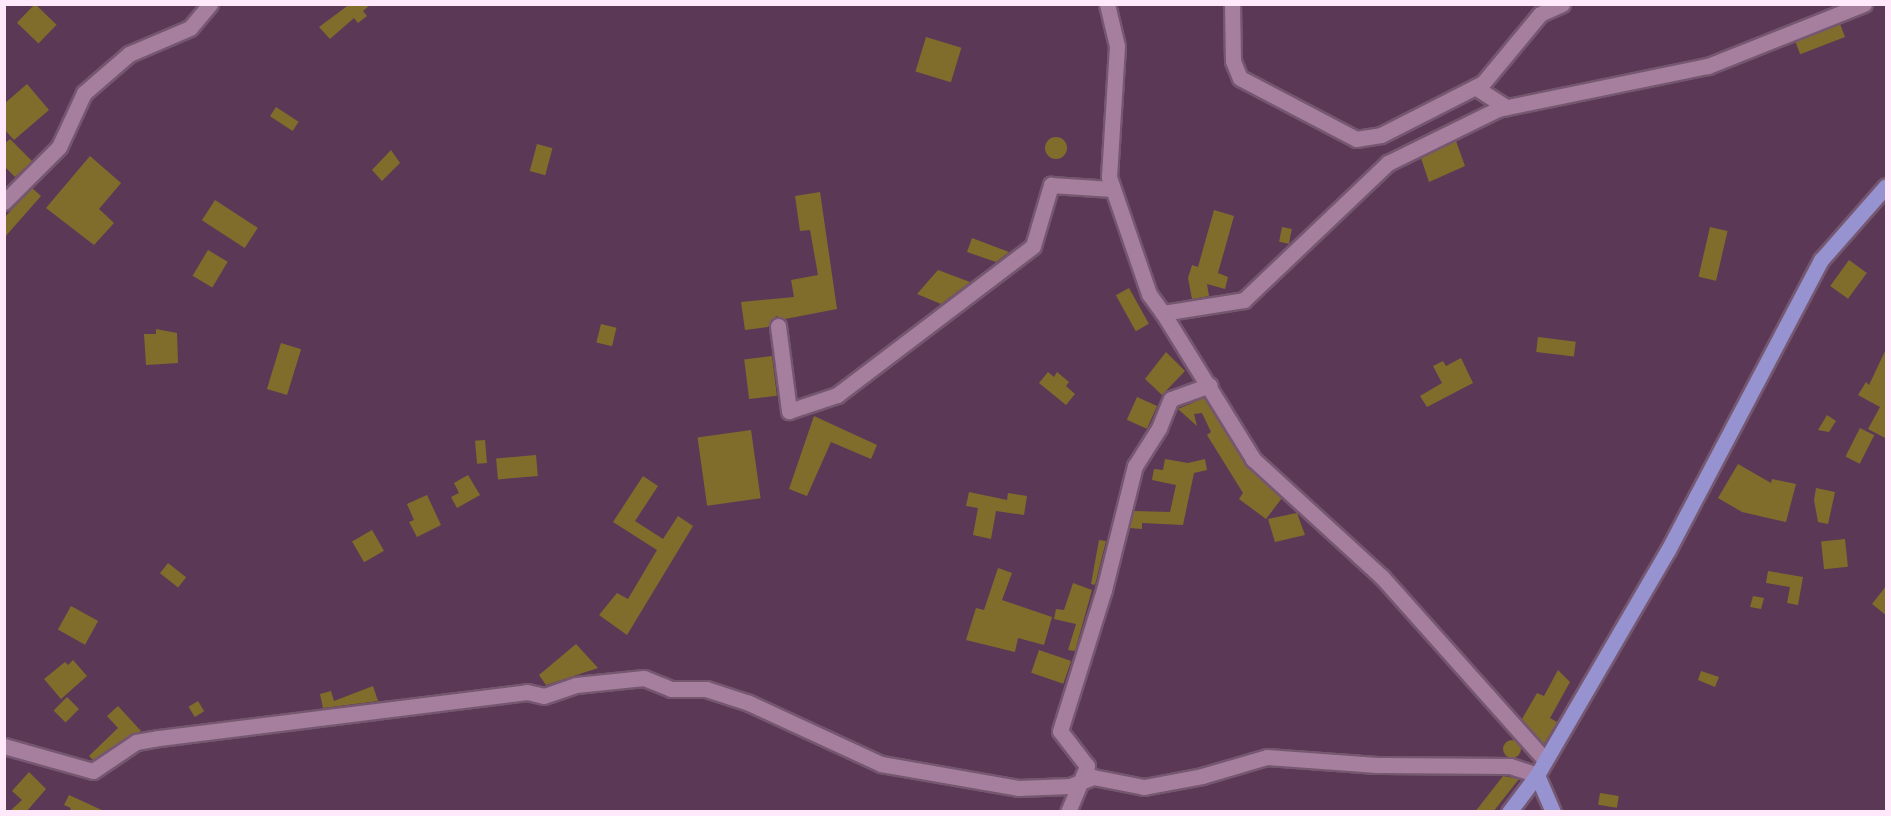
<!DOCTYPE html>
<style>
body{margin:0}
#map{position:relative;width:1891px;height:816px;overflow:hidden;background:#5b3956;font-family:"Golos Text",sans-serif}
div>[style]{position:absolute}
.building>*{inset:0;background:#806d2b;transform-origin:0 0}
.round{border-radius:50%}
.roads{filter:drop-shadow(2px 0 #755770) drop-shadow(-2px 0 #755770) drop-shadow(0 2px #755770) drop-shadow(0 -2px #755770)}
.minor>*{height:15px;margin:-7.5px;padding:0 7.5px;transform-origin:7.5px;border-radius:7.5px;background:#a67f9f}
.major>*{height:15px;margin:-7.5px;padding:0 7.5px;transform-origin:7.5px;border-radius:7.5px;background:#9793d0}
span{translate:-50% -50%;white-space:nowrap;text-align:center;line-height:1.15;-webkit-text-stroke:4.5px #5b3956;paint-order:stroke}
.frame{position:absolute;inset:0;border:6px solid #fee8f9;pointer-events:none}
</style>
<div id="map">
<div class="building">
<i style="left:35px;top:4px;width:30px;height:26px;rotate:44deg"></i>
<i style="clip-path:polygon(350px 4px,371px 4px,363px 11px,367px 16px,358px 23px,354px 18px,330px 39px,319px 27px)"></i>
<i style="left:1840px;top:24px;width:14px;height:48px;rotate:69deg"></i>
<i style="left:926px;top:37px;width:37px;height:36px;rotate:17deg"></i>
<i style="clip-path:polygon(27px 84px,49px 110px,14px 140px,4px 129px,4px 104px)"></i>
<i style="left:276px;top:107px;width:27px;height:11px;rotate:33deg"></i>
<i class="round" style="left:1045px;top:137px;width:22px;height:22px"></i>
<i style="clip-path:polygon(10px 139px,32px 161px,15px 177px,4px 166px,4px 144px)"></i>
<i style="clip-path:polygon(1456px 141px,1465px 166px,1429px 182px,1421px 158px)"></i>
<i style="left:537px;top:144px;width:16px;height:28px;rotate:15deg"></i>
<i style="clip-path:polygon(391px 150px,400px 163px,382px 181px,372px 170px)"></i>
<i style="clip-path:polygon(90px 156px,121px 183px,99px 209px,114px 223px,94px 245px,46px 208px)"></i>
<i style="clip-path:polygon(32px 188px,41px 196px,4px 238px,4px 218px)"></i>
<i style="clip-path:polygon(820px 192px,837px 309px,785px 319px,776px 316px,768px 327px,745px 330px,741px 302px,794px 297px,791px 280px,818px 275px,810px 230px,800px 231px,795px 196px)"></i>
<i style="left:215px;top:200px;width:51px;height:24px;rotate:33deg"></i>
<i style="clip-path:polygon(1214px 210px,1234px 216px,1218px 273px,1228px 277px,1225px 289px,1207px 284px,1209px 296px,1192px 299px,1188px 278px,1192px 265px,1198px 267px)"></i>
<i style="left:1282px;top:227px;width:10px;height:15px;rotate:11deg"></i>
<i style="left:1710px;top:227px;width:18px;height:51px;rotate:13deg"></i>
<i style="clip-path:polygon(972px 238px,1009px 252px,996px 262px,967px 252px)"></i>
<i style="left:208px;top:250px;width:23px;height:30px;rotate:31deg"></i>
<i style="left:1849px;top:260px;width:22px;height:32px;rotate:36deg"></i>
<i style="clip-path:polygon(938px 270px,970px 282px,941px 304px,917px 294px)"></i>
<i style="left:1129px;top:288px;width:41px;height:15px;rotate:61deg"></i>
<i style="left:601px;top:324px;width:16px;height:19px;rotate:14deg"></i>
<i style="clip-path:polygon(156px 329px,177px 333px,178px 363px,146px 365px,144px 334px,156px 334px)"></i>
<i style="left:1538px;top:337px;width:38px;height:15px;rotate:7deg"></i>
<i style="left:281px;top:343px;width:21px;height:48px;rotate:17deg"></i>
<i style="clip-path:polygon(1887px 347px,1887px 439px,1868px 429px,1880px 407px,1858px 395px,1866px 382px,1869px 385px)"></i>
<i style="clip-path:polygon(1166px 352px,1185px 371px,1162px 395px,1145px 379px)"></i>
<i style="left:772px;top:356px;width:40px;height:28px;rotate:83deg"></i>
<i style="clip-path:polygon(1461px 358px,1473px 383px,1427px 407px,1420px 396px,1442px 383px,1433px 366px,1443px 361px,1446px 366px)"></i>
<i style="clip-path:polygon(1048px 372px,1054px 377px,1057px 372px,1069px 382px,1066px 386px,1075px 394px,1066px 405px,1039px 383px)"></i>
<i style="left:1137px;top:397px;width:22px;height:25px;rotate:24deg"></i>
<i style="clip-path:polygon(1204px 398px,1245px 464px,1282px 498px,1266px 519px,1239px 499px,1243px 493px,1207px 435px,1211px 432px,1202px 413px,1194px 414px,1197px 426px,1178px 409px)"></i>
<i style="clip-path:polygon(1827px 415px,1836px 421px,1829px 432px,1818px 430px)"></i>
<i style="clip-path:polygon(814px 416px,877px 445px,871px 459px,831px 442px,807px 496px,789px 489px)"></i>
<i style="left:1860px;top:428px;width:16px;height:32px;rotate:27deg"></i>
<i style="left:751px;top:430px;width:69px;height:54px;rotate:82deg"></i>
<i style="left:485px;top:440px;width:23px;height:10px;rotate:85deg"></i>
<i style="left:536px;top:455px;width:21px;height:40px;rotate:85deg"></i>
<i style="clip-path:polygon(1165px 459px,1188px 463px,1205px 459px,1207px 470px,1194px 473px,1183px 525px,1142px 523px,1142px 529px,1130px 528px,1134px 511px,1170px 512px,1176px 485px,1152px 480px,1154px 469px,1163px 470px)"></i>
<i style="clip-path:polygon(1738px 464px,1771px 483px,1772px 479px,1796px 484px,1786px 522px,1742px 512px,1718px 498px)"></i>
<i style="clip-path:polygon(468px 475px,480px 495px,457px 508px,451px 497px,459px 493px,454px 483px)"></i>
<i style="clip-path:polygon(643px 476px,658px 486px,635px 521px,663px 539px,678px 516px,693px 526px,627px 635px,599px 615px,617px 593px,628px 599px,657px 550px,613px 522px)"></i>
<i style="clip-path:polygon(1816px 488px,1835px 492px,1828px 524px,1818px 522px,1814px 500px)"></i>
<i style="clip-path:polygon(969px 492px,1007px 500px,1008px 493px,1027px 496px,1024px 515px,996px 511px,991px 539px,973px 535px,978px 508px,966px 506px)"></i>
<i style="clip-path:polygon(427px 495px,441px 525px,417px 537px,409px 522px,414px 520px,407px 504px)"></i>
<i style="clip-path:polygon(1297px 513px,1305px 535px,1275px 542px,1268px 519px)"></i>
<i style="left:372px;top:530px;width:24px;height:23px;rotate:60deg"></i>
<i style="left:1845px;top:539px;width:28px;height:24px;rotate:84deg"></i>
<i style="clip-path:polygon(1099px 540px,1106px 541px,1095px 585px,1091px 584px)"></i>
<i style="left:168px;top:563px;width:23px;height:13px;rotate:38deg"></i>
<i style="clip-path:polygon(998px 568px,1012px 573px,1002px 600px,1052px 617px,1044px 645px,1018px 638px,1015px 652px,966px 640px,976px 608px,984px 610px)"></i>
<i style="clip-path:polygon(1768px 571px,1803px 577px,1798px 605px,1787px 603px,1790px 587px,1766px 583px)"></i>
<i style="clip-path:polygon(1073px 583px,1092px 590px,1075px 651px,1068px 650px,1076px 624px,1054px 619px,1056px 609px,1064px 610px)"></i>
<i style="clip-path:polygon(1887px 585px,1887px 616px,1872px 604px)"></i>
<i style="clip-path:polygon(1753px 596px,1764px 598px,1761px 609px,1750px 607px)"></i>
<i style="left:71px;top:606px;width:31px;height:27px;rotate:29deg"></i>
<i style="clip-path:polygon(576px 644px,598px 668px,546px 685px,539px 675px)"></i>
<i style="left:1039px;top:650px;width:34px;height:24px;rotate:19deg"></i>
<i style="clip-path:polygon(73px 660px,87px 676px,61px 699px,44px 679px,65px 662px,68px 665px)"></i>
<i style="clip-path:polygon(1558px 670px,1570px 682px,1550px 718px,1557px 722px,1544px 744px,1522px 719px,1537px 693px,1544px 696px)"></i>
<i style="clip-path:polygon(1701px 671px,1719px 677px,1715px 687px,1698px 680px)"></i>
<i style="clip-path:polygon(373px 686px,378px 701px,323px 708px,320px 694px,331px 691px,334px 701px)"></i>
<i style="left:67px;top:697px;width:17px;height:19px;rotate:45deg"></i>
<i style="left:198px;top:701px;width:12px;height:11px;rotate:59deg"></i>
<i style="clip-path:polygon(118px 706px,141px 731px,93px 760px,89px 756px,118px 728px,107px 716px)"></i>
<i class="round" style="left:1503px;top:740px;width:18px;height:18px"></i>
<i style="clip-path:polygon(29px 772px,46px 789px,26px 812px,9px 812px,22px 800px,12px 791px)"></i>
<i style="clip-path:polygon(1503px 776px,1519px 779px,1493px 812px,1475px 812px)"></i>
<i style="left:1600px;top:793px;width:19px;height:12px;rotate:9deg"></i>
<i style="clip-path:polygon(69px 795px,106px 812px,69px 812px,71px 808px,64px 805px)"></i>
</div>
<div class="roads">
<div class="minor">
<i style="left:1107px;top:4px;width:43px;rotate:76.6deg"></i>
<i style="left:1117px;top:46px;width:131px;rotate:93.5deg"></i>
<i style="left:1109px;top:177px;width:124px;rotate:71.1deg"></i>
<i style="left:1149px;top:294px;width:24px;rotate:54deg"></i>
<i style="left:1163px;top:313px;width:82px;rotate:-9.1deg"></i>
<i style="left:1244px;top:300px;width:199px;rotate:-43.6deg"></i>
<i style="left:1388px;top:163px;width:123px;rotate:-26.1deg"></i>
<i style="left:1498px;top:109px;width:214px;rotate:-11.6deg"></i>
<i style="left:1708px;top:66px;width:168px;rotate:-21.7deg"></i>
<i style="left:1232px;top:4px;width:57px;rotate:89deg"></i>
<i style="left:1233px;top:61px;width:18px;rotate:68deg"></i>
<i style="left:1240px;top:78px;width:131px;rotate:27.7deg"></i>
<i style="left:1356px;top:139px;width:25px;rotate:-9deg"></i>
<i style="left:1381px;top:135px;width:114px;rotate:-27deg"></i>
<i style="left:1483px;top:83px;width:89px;rotate:-50.4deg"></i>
<i style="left:1540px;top:14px;width:24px;rotate:-24deg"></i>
<i style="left:1475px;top:87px;width:37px;rotate:33deg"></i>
<i style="left:4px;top:202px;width:78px;rotate:-45deg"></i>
<i style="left:59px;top:147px;width:60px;rotate:-65.2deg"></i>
<i style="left:84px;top:93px;width:60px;rotate:-40.9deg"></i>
<i style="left:129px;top:54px;width:66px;rotate:-23.1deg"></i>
<i style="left:190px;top:28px;width:31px;rotate:-50deg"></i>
<i style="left:1163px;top:313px;width:172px;rotate:58.3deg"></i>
<i style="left:1253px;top:459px;width:175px;rotate:42.5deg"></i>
<i style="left:1382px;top:577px;width:245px;rotate:48.3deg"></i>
<i style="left:778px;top:326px;width:86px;rotate:82.6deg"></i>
<i style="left:789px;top:411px;width:51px;rotate:-18.4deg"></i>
<i style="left:837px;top:395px;width:246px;rotate:-37.2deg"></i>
<i style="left:1033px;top:246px;width:64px;rotate:-73.6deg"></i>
<i style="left:1051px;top:185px;width:61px;rotate:3.8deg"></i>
<i style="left:4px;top:746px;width:92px;rotate:15.7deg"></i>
<i style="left:93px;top:771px;width:52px;rotate:-34deg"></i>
<i style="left:136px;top:742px;width:23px;rotate:-10deg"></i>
<i style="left:159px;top:738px;width:371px;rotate:-7.1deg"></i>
<i style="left:527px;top:692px;width:17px;rotate:13deg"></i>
<i style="left:544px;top:696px;width:34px;rotate:-19deg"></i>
<i style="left:576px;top:685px;width:68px;rotate:-5.9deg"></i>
<i style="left:644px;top:678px;width:29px;rotate:22deg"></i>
<i style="left:671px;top:689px;width:35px"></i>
<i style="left:706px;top:689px;width:45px;rotate:18deg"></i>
<i style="left:749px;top:703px;width:145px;rotate:24.8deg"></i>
<i style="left:881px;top:764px;width:139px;rotate:9.9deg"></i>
<i style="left:1018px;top:788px;width:52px;rotate:-2.2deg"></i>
<i style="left:1070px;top:786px;width:25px;rotate:-21deg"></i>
<i style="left:1093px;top:777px;width:52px;rotate:11.1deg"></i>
<i style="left:1144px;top:787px;width:59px;rotate:-10.7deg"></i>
<i style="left:1202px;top:776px;width:68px;rotate:-16.3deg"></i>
<i style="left:1267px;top:757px;width:110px;rotate:4.2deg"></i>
<i style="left:1377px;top:765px;width:133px;rotate:0.4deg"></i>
<i style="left:1510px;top:766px;width:28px;rotate:18deg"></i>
<i style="left:1068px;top:812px;width:50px;rotate:-67.6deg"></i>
<i style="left:1087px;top:766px;width:44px;rotate:-127.6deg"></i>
<i style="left:1060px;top:731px;width:148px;rotate:-72.7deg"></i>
<i style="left:1104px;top:590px;width:128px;rotate:-76deg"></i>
<i style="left:1135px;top:466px;width:45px;rotate:-57.7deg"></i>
<i style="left:1159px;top:428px;width:31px;rotate:-68deg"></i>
<i style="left:1171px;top:399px;width:41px;rotate:-19.7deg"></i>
</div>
<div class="major">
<i style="left:1537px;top:775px;width:40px;rotate:66.6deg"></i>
<i style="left:1509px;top:812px;width:46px;rotate:-52.9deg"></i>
<i style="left:1537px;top:775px;width:260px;rotate:-59.8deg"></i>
<i style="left:1668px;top:550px;width:328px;rotate:-62.2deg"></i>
<i style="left:1821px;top:260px;width:98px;rotate:-48.7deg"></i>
</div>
</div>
<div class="frame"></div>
</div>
